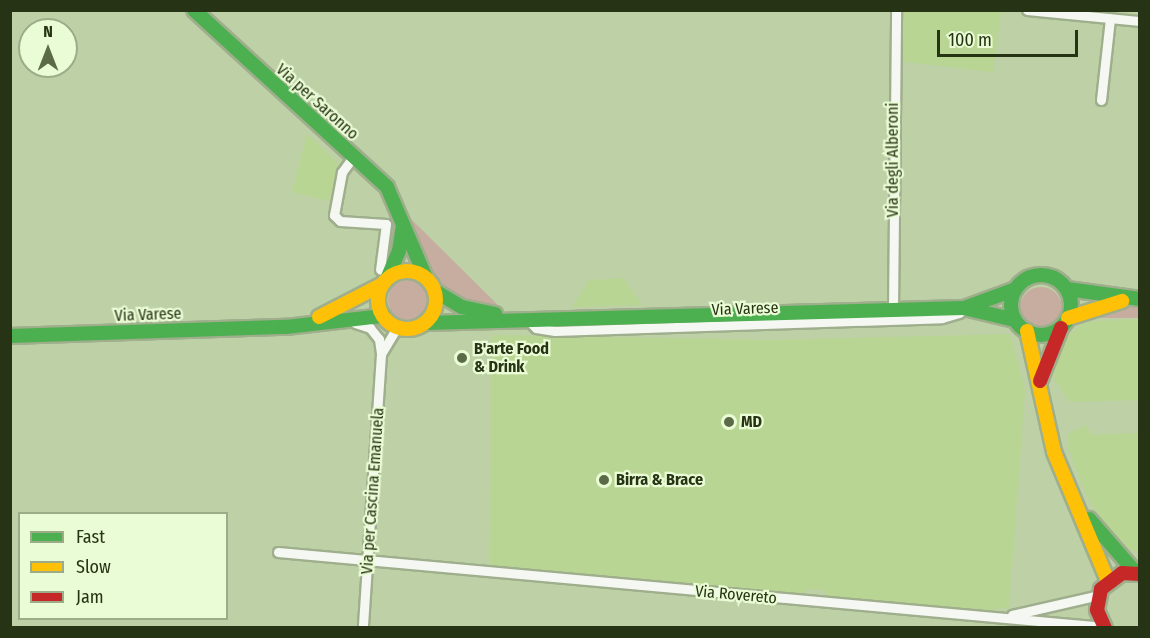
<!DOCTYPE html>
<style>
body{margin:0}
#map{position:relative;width:1150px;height:638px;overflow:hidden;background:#bdd0a6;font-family:"Fira Sans Condensed",sans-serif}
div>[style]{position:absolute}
.built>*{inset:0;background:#b9d593}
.green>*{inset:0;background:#c6ada0}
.round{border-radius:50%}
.roads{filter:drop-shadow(2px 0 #9fae8c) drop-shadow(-2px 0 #9fae8c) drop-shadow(0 2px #9fae8c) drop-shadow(0 -2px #9fae8c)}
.street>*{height:9px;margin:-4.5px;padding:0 4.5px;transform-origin:4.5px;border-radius:4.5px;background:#f5f8f2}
.fast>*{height:14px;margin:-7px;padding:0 7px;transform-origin:7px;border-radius:7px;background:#4caf50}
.fast>.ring{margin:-7px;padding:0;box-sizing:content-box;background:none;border:14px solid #4caf50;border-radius:50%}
.slow>*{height:14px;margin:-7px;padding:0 7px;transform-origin:7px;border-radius:7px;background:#ffc107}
.slow>.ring{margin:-7px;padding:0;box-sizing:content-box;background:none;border:14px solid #ffc107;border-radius:50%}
.jam>*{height:14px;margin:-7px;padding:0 7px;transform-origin:7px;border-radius:7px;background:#c62828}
.dots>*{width:16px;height:16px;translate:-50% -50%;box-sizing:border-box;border:3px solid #eafcd5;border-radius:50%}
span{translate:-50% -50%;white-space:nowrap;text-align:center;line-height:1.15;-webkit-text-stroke:4.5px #eafcd5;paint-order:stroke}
.street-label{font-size:16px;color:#263314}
.poi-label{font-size:16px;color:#263314;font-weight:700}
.left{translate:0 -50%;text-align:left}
.frame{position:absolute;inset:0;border:12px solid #263314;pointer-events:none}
.legend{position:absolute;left:18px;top:512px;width:210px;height:108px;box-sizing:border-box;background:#eafcd5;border:2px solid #9cac88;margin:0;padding:8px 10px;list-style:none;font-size:18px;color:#263314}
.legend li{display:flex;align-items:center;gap:12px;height:30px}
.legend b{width:30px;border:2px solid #9cac88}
.north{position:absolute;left:18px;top:18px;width:60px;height:60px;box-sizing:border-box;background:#eafcd5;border:2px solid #9cac88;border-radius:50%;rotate:0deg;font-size:16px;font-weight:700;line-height:24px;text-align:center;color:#263314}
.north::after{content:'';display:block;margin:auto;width:21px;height:27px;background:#5b6a47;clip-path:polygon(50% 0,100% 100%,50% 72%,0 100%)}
.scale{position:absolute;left:937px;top:30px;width:141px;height:27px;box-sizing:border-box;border:3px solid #263314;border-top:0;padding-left:8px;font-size:18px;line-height:21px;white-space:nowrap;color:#263314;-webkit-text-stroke:4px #eafcd5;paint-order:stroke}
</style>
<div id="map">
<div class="built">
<i style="clip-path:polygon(899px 11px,1001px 11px,993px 72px,897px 61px)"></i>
<i style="clip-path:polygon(307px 134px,339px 164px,329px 201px,292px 192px)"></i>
<i style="clip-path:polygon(623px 278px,642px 305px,572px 307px,589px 280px)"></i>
<i style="clip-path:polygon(1139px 319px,1139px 400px,1070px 402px,1054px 379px,1054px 365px,1063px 340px,1084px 322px)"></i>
<i style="clip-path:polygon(1010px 334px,1025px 390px,1009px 607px,991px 610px,828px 597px,823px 590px,807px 589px,802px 595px,749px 592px,490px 565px,491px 335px,772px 340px)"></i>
<i style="clip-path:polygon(1086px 425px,1091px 435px,1139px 433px,1139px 553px,1121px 545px,1086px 496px,1067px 445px,1069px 433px)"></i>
</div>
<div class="green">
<i style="clip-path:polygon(409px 220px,413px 221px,501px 308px,463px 300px,449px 291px,425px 266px,411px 239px)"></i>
<i class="round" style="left:388px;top:280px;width:40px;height:40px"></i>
<i class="round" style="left:1020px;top:287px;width:42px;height:42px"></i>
<i style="clip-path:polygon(1139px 306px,1139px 318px,1083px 318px,1102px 309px)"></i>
</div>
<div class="roads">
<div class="street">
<i style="left:1027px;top:10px;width:114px;rotate:5.6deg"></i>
<i style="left:1101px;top:100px;width:82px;rotate:-83.7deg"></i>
<i style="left:353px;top:157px;width:19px;rotate:126deg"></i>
<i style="left:342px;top:172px;width:44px;rotate:100.5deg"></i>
<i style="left:334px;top:215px;width:8px;rotate:45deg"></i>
<i style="left:340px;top:221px;width:46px;rotate:3.7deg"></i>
<i style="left:386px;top:224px;width:46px;rotate:97.4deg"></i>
<i style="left:893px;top:309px;width:299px;rotate:-89.4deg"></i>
<i style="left:528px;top:320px;width:11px;rotate:45deg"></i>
<i style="left:536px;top:328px;width:19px;rotate:9deg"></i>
<i style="left:555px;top:331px;width:387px;rotate:-1.9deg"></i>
<i style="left:942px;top:318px;width:18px;rotate:-16deg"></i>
<i style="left:355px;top:323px;width:16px;rotate:18deg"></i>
<i style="left:370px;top:328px;width:14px;rotate:51deg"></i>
<i style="left:379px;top:339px;width:15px;rotate:82deg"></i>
<i style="left:381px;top:354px;width:275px;rotate:93.8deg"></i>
<i style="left:381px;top:354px;width:31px;rotate:-59deg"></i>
<i style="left:278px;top:552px;width:830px;rotate:5.18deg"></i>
<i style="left:1012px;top:615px;width:89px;rotate:-12.9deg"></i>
</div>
<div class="fast">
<i style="left:194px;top:10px;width:262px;rotate:42.5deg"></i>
<i style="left:387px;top:187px;width:99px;rotate:66.8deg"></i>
<i class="ring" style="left:1011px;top:275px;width:46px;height:46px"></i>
<i style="left:387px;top:279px;width:30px;rotate:-67deg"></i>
<i style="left:399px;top:251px;width:24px;rotate:-81deg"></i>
<i style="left:1067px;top:289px;width:74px;rotate:7.8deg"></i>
<i style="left:435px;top:291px;width:31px;rotate:31deg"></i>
<i style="left:462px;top:307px;width:34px;rotate:12deg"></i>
<i style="left:964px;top:308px;width:55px;rotate:-20.1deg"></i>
<i style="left:425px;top:323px;width:539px;rotate:-1.59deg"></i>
<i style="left:964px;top:308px;width:52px;rotate:13.2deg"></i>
<i style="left:10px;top:336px;width:276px;rotate:-1.9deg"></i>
<i style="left:286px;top:327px;width:98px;rotate:-6.5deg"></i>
<i style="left:1089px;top:519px;width:72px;rotate:49deg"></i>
</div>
<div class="slow">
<i class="ring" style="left:378px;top:271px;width:44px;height:44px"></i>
<i style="left:319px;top:317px;width:72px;rotate:-27.3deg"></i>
<i style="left:1068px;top:318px;width:57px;rotate:-17.5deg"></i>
<i style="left:1027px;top:331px;width:124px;rotate:77.4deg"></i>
<i style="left:1054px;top:452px;width:140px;rotate:67.3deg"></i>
</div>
<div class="jam">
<i style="left:1040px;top:381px;width:57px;rotate:-68.4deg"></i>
<i style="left:1105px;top:628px;width:20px;rotate:-114deg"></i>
<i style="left:1097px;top:610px;width:21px;rotate:-79deg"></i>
<i style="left:1101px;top:589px;width:26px;rotate:-37deg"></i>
<i style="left:1122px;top:573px;width:18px;rotate:3deg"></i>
</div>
</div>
<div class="dots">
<i style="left:462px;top:358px;background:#5b6a47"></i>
<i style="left:729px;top:422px;background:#5b6a47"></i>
<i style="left:604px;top:480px;background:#5b6a47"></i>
</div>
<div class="street-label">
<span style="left:317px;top:102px;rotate:42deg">Via per Saronno</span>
<span style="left:893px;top:160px;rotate:-90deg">Via degli Alberoni</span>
<span style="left:745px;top:309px;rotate:-2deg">Via Varese</span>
<span style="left:148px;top:315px;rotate:-2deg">Via Varese</span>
<span style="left:373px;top:491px;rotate:-86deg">Via per Cascina Emanuela</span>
<span style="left:736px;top:595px;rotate:5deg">Via Rovereto</span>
</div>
<div class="poi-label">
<span class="left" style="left:474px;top:358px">B'arte Food<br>&amp; Drink</span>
<span class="left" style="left:741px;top:422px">MD</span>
<span class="left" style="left:616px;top:480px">Birra &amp; Brace</span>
</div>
<div class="frame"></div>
<ul class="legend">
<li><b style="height:8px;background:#4caf50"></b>Fast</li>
<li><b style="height:8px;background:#ffc107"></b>Slow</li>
<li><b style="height:8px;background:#c62828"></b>Jam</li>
</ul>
<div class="north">N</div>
<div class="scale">100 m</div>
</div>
